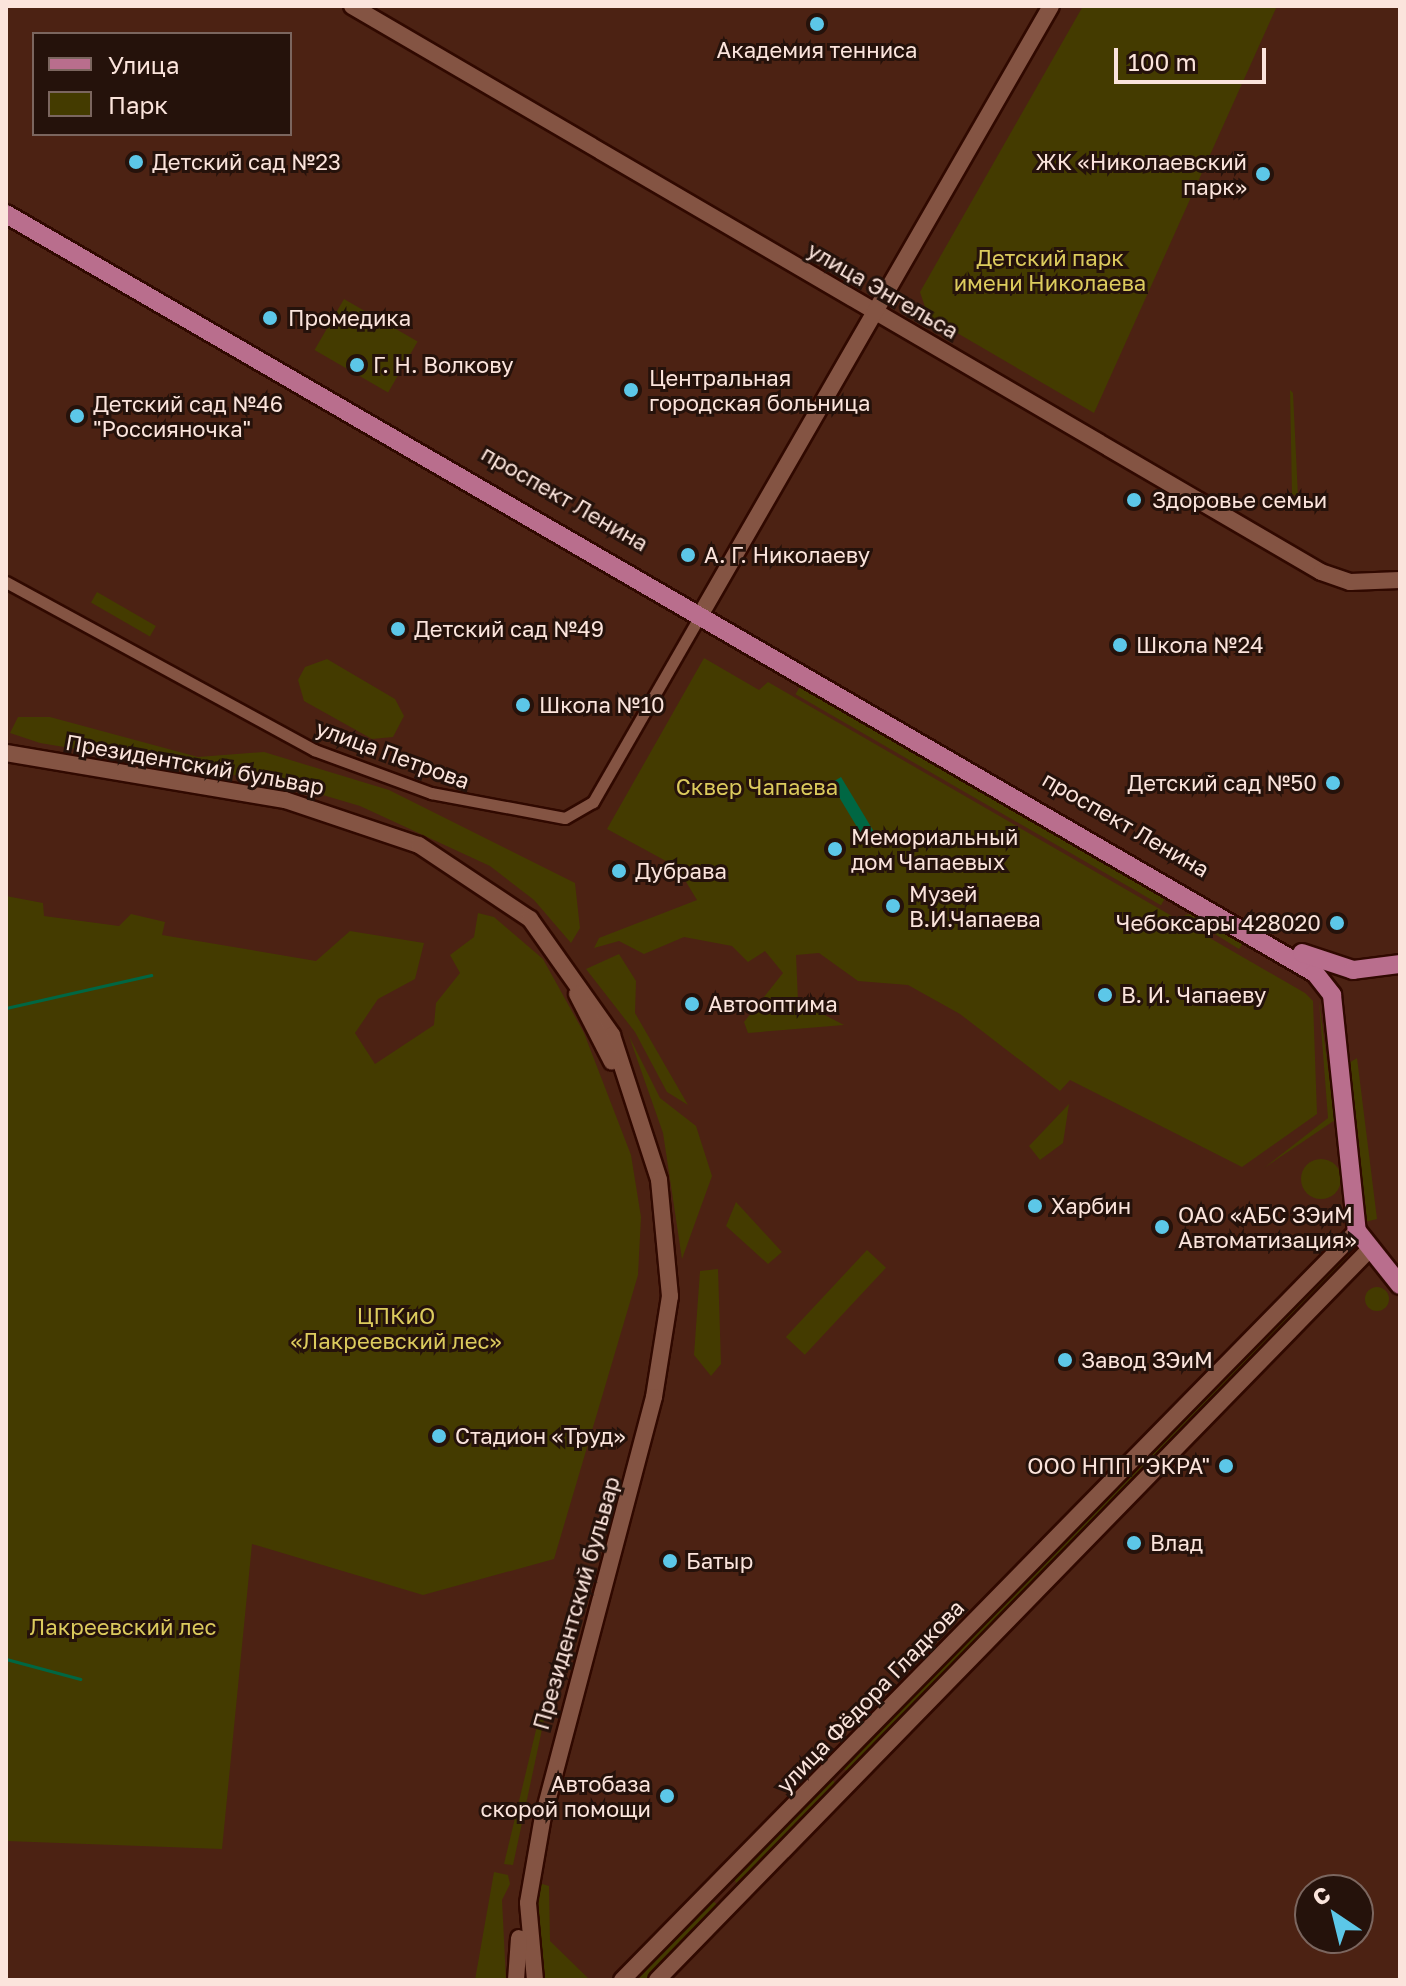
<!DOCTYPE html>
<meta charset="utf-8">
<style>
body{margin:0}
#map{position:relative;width:1406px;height:1986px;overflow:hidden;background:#4c2213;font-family:"Golos Text",sans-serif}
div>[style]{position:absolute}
.green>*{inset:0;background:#443b00;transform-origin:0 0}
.round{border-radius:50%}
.water>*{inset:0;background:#006743;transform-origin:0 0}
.stream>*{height:3px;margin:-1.5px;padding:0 1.5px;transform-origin:1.5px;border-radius:1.5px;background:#006743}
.roads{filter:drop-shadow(2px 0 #300900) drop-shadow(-2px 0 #300900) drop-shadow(0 2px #300900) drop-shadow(0 -2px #300900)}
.street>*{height:11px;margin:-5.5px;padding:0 5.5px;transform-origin:5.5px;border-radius:5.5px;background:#845443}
.secondary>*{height:16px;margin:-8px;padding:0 8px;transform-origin:8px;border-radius:8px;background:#845443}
.primary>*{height:18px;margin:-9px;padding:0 9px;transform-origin:9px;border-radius:9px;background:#b96e8d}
.dots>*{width:22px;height:22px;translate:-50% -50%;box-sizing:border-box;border:4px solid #25120b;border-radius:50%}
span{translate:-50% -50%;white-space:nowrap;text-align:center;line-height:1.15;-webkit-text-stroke:6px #25120b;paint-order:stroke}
.poi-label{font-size:22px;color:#fbe4dc}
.right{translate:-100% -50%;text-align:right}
.left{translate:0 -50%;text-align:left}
.park-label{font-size:22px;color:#dccb5d}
.street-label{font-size:22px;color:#fbe4dc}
.frame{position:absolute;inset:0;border:8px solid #fbe4dc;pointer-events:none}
.legend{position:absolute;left:32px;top:32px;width:260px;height:104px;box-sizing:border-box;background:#25120b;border:2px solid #7b665f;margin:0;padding:10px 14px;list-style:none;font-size:24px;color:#fbe4dc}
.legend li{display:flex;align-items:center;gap:16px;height:40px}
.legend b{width:40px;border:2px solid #7b665f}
.north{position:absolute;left:1294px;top:1874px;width:80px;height:80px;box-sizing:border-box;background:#25120b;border:2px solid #7b665f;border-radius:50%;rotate:325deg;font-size:22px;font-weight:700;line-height:32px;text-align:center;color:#fbe4dc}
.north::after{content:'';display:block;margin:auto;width:28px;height:36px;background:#5cc7e8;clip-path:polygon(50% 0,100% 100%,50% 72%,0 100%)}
.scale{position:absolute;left:1114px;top:48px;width:152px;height:36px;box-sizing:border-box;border:4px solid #fbe4dc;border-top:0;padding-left:10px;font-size:24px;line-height:28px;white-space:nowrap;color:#fbe4dc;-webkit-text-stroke:6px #25120b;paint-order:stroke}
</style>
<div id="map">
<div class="green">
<i style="clip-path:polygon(1083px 6px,1277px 6px,1094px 413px,928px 316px,920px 292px)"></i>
<i style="left:344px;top:299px;width:85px;height:59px;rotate:30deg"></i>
<i style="clip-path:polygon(1290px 390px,1293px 393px,1298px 497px,1292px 494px)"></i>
<i style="left:97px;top:592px;width:68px;height:12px;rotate:30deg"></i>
<i style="clip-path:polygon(704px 658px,759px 690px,768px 682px,1305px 993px,1313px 1001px,1317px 1114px,1242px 1167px,1070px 1080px,1060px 1091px,960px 1014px,908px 985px,858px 981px,819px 953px,796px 955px,798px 1001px,844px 1025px,748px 1033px,744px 1022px,783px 973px,765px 951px,748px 962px,732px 946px,684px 937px,644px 954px,619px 941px,594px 948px,599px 938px,697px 900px,677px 867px,607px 829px)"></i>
<i style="clip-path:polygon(327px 659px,395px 699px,404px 716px,393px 737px,372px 739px,304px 701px,298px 680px,305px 667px)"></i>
<i style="left:802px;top:683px;width:422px;height:13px;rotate:30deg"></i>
<i style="clip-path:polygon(18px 717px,50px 717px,198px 757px,264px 752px,389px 790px,575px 883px,580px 928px,571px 943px,534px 900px,490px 866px,360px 806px,282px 783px,40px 743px,10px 733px)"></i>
<i style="clip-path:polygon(6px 896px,43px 903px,44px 916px,119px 926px,131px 914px,165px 922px,162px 935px,316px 961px,350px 931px,424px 943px,415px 979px,378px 999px,355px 1033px,375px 1064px,434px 1025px,436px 1003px,460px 973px,450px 955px,474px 937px,478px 913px,494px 917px,543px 959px,584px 1033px,631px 1155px,641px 1217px,638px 1275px,554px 1559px,423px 1595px,252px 1544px,222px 1849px,6px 1841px)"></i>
<i style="clip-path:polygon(1204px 912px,1236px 930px,1244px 942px,1239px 949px,1184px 915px)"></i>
<i style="clip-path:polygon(619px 954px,636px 981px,635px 1013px,688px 1105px,667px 1092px,635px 1032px,586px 969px)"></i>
<i style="clip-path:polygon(1319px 1001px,1335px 1120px,1264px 1168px,1328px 1118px)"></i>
<i style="clip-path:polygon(629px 1036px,660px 1098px,696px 1126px,712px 1176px,682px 1259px,663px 1133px)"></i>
<i style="clip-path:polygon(1357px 1058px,1377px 1219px,1365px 1222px,1349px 1063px)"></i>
<i style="clip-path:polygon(1069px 1104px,1063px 1143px,1040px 1160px,1029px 1146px)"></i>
<i class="round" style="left:1301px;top:1159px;width:40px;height:40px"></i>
<i style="clip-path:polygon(736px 1202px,782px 1252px,768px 1264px,726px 1226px)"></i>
<i style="left:867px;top:1250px;width:26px;height:119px;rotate:43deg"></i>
<i style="clip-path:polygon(1347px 1250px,1354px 1259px,849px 1773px,844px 1769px)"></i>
<i style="clip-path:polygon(718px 1269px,721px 1364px,711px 1376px,694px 1355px,700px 1271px)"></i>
<i class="round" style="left:1365px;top:1287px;width:24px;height:24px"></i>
<i style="clip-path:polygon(547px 1706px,513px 1865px,504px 1864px,541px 1709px)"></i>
<i style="clip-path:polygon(829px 1777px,839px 1786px,736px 1883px,733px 1876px)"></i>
<i style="clip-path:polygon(494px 1872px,508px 1875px,510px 1884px,502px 1900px,506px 1980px,475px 1980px)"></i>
<i style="clip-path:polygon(536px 1882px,549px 1886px,550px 1941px,590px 1980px,541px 1980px,532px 1955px)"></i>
<i style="clip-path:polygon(711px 1900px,721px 1907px,652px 1980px,633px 1980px)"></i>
</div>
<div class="water">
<i style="left:841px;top:777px;width:71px;height:12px;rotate:59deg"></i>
</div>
<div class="stream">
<i style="left:6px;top:1008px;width:149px;rotate:-12.8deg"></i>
<i style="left:6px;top:1659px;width:77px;rotate:15.1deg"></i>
</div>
<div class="roads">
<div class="street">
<i style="left:6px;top:582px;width:351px;rotate:28.6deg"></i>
<i style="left:314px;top:750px;width:125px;rotate:20.2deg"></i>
<i style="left:431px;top:793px;width:136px;rotate:10.6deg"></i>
<i style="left:565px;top:818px;width:32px;rotate:-30deg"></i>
<i style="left:593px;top:802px;width:215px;rotate:-60.1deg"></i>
</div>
<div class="secondary">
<i style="left:352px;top:6px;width:1122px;rotate:30.29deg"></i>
<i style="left:1321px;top:572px;width:31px;rotate:19deg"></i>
<i style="left:1350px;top:582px;width:50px;rotate:-2.3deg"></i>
<i style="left:705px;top:607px;width:693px;rotate:-60.07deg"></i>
<i style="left:6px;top:753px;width:283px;rotate:9.6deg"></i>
<i style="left:285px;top:800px;width:141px;rotate:18.6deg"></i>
<i style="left:419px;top:845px;width:133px;rotate:33.7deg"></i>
<i style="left:530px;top:919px;width:142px;rotate:54.7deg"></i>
<i style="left:612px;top:1035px;width:152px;rotate:72deg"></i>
<i style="left:659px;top:1180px;width:117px;rotate:84.6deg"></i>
<i style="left:670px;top:1296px;width:102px;rotate:99deg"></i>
<i style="left:654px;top:1397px;width:433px;rotate:104.8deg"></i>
<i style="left:543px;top:1816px;width:88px;rotate:99.8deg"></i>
<i style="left:528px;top:1903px;width:77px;rotate:84.8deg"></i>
<i style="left:577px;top:994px;width:76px;rotate:62.8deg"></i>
<i style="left:516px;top:1980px;width:42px;rotate:-85.9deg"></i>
<i style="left:622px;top:1980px;width:1049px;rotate:-45.54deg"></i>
<i style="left:657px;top:1980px;width:1017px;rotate:-45.72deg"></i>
</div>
<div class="primary">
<i style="left:6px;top:214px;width:1513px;rotate:30.11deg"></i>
<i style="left:1315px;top:973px;width:28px;rotate:52deg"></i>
<i style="left:1332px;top:995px;width:237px;rotate:84deg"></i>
<i style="left:1357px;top:1231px;width:69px;rotate:51.5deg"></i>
<i style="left:1302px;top:953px;width:54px;rotate:18.4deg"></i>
<i style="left:1353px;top:970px;width:47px;rotate:-7.3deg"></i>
</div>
</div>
<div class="dots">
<i style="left:817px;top:24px;background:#5cc7e8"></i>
<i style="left:136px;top:162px;background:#5cc7e8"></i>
<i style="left:1263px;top:174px;background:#5cc7e8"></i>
<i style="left:270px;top:318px;background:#5cc7e8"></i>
<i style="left:357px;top:365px;background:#5cc7e8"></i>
<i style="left:631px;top:390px;background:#5cc7e8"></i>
<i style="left:77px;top:416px;background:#5cc7e8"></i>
<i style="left:1134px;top:500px;background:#5cc7e8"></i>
<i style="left:688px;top:555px;background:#5cc7e8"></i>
<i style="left:398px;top:629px;background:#5cc7e8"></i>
<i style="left:1120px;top:645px;background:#5cc7e8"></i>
<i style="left:523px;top:705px;background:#5cc7e8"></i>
<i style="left:1333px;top:783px;background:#5cc7e8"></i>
<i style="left:835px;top:849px;background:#5cc7e8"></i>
<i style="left:619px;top:871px;background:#5cc7e8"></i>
<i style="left:893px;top:906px;background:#5cc7e8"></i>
<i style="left:1337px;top:923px;background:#5cc7e8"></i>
<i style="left:1105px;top:995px;background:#5cc7e8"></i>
<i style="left:692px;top:1004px;background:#5cc7e8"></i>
<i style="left:1035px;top:1206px;background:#5cc7e8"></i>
<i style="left:1162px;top:1227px;background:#5cc7e8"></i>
<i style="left:1065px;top:1360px;background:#5cc7e8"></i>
<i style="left:439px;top:1436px;background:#5cc7e8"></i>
<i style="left:1226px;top:1466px;background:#5cc7e8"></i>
<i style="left:1134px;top:1543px;background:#5cc7e8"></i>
<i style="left:670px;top:1561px;background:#5cc7e8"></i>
<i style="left:667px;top:1796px;background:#5cc7e8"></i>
</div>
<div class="poi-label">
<span style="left:817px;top:50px">Академия тенниса</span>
<span class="right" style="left:1247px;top:174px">ЖК «Николаевский<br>парк»</span>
<span class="left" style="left:152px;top:162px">Детский сад №23</span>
<span class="left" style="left:288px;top:318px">Промедика</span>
<span class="left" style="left:373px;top:365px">Г. Н. Волкову</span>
<span class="left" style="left:649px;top:390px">Центральная<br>городская больница</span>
<span class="left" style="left:93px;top:416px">Детский сад №46<br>"Россияночка"</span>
<span class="left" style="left:1152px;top:500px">Здоровье семьи</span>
<span class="left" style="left:704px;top:555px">А. Г. Николаеву</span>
<span class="left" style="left:414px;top:629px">Детский сад №49</span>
<span class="left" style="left:1136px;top:645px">Школа №24</span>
<span class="left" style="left:539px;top:705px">Школа №10</span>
<span class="right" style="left:1317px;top:783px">Детский сад №50</span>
<span class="left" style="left:851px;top:849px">Мемориальный<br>дом Чапаевых</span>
<span class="left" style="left:635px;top:871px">Дубрава</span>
<span class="left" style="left:909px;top:906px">Музей<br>В.И.Чапаева</span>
<span class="right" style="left:1321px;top:923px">Чебоксары 428020</span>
<span class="left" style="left:1121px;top:995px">В. И. Чапаеву</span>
<span class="left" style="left:708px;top:1004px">Автооптима</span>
<span class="left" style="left:1051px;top:1206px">Харбин</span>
<span class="left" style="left:1178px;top:1227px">ОАО «АБС ЗЭиМ<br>Автоматизация»</span>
<span class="left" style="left:1081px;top:1360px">Завод ЗЭиМ</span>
<span class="left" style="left:455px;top:1436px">Стадион «Труд»</span>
<span class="right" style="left:1210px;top:1466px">ООО НПП "ЭКРА"</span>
<span class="left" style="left:1150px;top:1543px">Влад</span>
<span class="left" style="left:686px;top:1561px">Батыр</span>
<span class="right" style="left:651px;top:1796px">Автобаза<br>скорой помощи</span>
</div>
<div class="park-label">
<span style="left:1050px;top:270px">Детский парк<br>имени Николаева</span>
<span style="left:757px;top:787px">Сквер Чапаева</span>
<span style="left:396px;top:1328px">ЦПКиО<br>«Лакреевский лес»</span>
<span style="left:123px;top:1627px">Лакреевский лес</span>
</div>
<div class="street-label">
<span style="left:883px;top:290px;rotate:30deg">улица Энгельса</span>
<span style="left:565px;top:498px;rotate:30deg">проспект Ленина</span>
<span style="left:393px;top:754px;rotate:20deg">улица Петрова</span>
<span style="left:195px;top:764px;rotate:10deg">Президентский бульвар</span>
<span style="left:1126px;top:824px;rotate:30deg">проспект Ленина</span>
<span style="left:576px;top:1603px;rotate:-74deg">Президентский бульвар</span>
<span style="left:870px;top:1696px;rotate:-46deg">улица Фёдора Гладкова</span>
</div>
<div class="frame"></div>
<ul class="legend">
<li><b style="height:10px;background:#b96e8d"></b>Улица</li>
<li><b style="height:22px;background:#443b00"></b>Парк</li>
</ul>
<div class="north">С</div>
<div class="scale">100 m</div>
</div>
